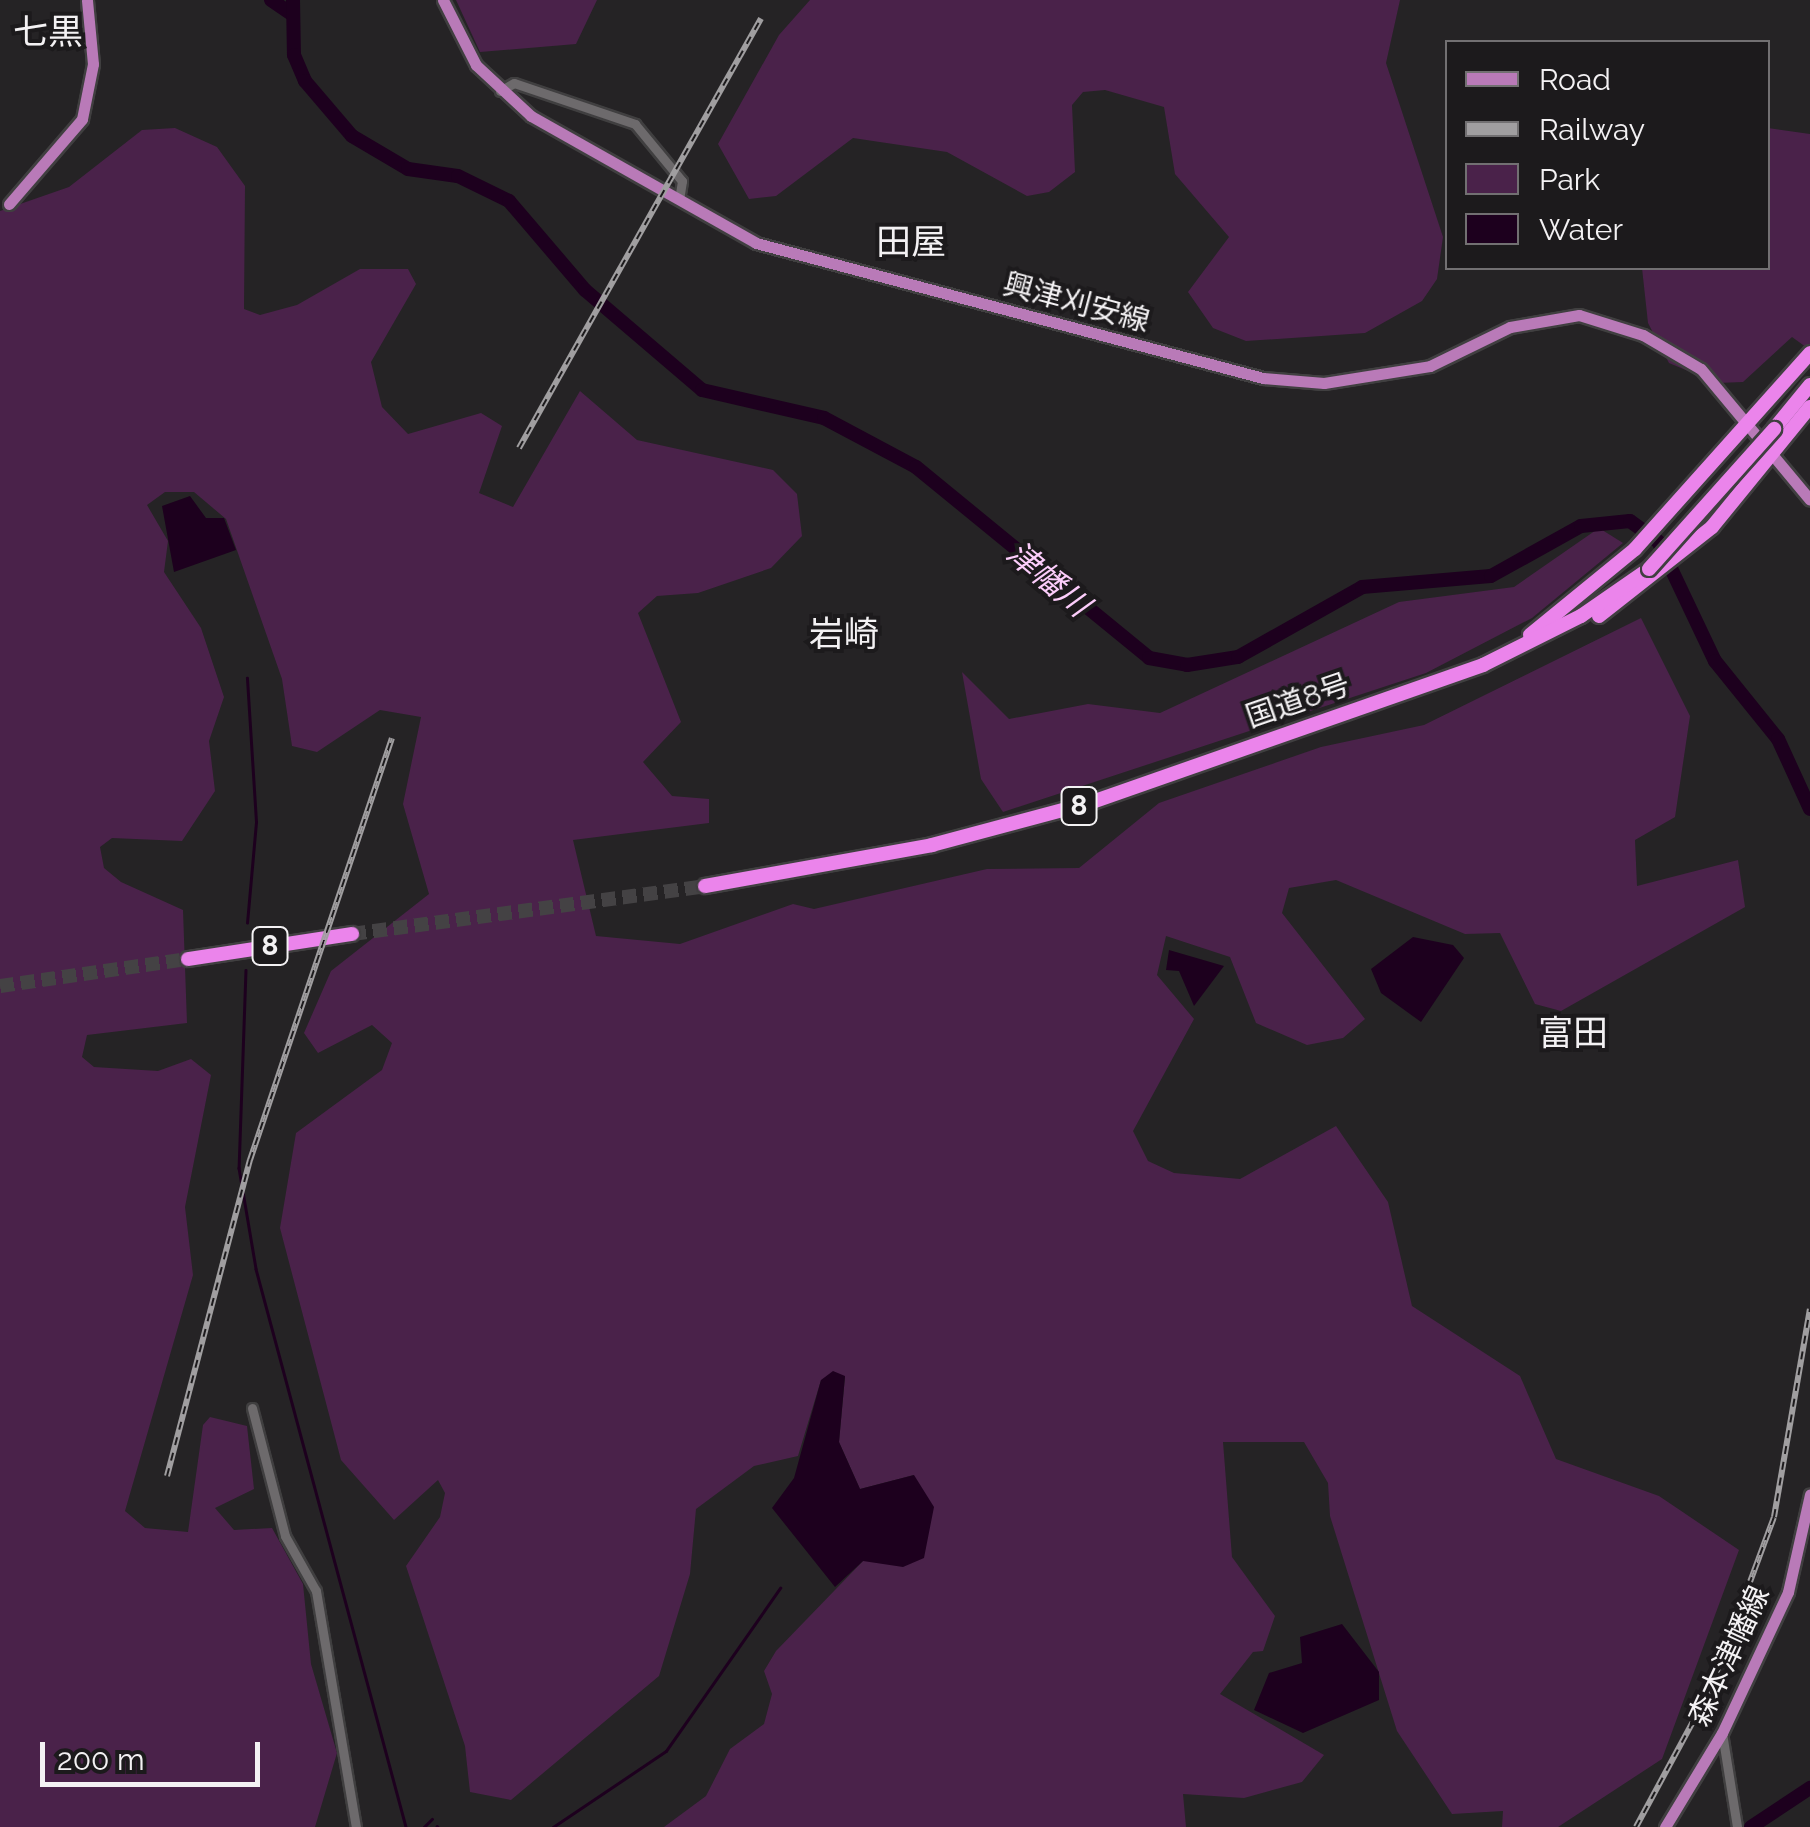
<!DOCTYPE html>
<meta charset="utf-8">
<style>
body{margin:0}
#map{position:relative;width:1810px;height:1827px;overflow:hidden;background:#252325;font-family:Raleway,"Noto Sans JP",sans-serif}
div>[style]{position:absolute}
.green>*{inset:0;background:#4a224a}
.water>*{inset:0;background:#1d001e}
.stream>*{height:2.5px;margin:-1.25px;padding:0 1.25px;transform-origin:1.25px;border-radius:1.25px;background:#1d001e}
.river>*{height:14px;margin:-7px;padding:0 7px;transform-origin:7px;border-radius:7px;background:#1d001e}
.highway-tunnel>*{height:14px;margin-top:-7px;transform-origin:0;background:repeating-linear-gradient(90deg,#444244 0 14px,transparent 0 21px)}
.roads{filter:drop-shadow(2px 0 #403f40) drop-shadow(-2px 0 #403f40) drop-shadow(0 2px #403f40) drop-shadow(0 -2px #403f40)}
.minor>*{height:9px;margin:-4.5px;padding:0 4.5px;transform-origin:4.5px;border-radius:4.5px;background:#6d6a6c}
.major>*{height:11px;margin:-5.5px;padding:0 5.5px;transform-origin:5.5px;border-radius:5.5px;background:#b97ab8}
.highway>*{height:14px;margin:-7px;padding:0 7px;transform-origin:7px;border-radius:7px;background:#eb84eb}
.rail>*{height:6px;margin-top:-3px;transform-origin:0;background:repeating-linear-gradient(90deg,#1c1a1c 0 8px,#a09ea0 0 16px);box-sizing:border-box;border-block:2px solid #a09ea0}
.bridges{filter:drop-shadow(2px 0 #403f40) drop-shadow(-2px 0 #403f40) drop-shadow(0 2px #403f40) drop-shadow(0 -2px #403f40)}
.highway-bridge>*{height:14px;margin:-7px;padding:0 7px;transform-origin:7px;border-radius:7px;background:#eb84eb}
span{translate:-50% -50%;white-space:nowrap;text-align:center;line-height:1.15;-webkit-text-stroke:8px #1c1a1c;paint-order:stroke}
.shield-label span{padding:2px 8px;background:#1c1a1c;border:2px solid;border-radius:8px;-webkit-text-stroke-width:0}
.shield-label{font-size:28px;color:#f3f1f3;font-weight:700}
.street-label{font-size:30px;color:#f3f1f3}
.water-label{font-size:32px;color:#fccdfb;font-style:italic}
.quarter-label{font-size:35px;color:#f3f1f3}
.legend{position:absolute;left:1445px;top:40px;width:325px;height:230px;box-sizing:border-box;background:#1c1a1c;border:2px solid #727072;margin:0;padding:12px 18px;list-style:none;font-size:30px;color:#f3f1f3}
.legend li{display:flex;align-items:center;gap:20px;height:50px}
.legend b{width:50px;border:2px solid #727072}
.scale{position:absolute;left:40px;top:1742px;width:220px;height:45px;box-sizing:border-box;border:5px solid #f3f1f3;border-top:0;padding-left:12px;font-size:30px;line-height:35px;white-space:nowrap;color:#f3f1f3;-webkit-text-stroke:8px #1c1a1c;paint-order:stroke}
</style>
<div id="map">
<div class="green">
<i style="clip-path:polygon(456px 0,597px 0,576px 44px,480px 52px)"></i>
<i style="clip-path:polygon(810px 0,1400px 0,1386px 63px,1443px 237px,1437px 279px,1422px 301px,1365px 333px,1246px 341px,1213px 328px,1188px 292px,1229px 237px,1175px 174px,1164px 107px,1105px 90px,1083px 92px,1072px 105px,1075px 172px,1049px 192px,1027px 196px,947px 152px,853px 138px,776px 196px,749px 199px,718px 144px,779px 35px)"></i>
<i style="clip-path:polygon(175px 128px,217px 147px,245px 186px,244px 309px,260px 315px,297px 305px,360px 269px,408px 269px,416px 284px,371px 362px,382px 407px,408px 434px,481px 413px,502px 426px,479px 493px,513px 507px,580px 391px,637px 440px,773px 470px,797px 494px,802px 536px,771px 568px,698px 593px,657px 596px,638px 613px,681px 722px,643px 762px,672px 796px,709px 799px,709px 823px,573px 840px,596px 936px,680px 944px,793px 904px,814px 909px,987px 869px,1079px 868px,1159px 803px,1321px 747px,1424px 725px,1641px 618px,1690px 716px,1675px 817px,1635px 840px,1637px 886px,1738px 860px,1745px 907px,1561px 1011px,1535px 1004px,1500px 933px,1465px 934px,1336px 880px,1289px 888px,1282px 913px,1365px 1019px,1343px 1038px,1307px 1045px,1256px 1023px,1230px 957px,1166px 936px,1157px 975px,1194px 1019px,1133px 1131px,1148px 1161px,1174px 1173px,1240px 1179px,1336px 1126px,1388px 1202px,1412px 1306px,1520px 1376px,1556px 1459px,1659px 1496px,1739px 1550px,1662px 1759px,1558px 1827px,1502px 1827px,1503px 1811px,1452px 1814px,1397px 1731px,1330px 1516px,1328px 1483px,1304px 1442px,1223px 1442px,1232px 1557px,1275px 1616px,1263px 1651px,1253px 1652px,1220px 1694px,1324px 1755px,1302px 1782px,1244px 1798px,1183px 1794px,1186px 1827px,664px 1827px,706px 1796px,730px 1749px,764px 1724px,772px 1694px,764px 1671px,776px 1651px,863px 1561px,914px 1475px,860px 1489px,839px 1442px,845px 1377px,821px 1380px,798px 1456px,754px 1466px,696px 1509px,690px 1574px,659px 1676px,511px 1800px,470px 1792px,465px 1746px,406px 1566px,440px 1517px,445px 1493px,438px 1480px,394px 1520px,341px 1460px,280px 1228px,296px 1133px,382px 1070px,392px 1043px,372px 1025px,318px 1053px,304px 1033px,331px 971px,429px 894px,403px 804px,421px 717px,380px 710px,317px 752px,292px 746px,282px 679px,226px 519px,194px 492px,165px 492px,147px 505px,168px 541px,164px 572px,201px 628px,224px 697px,209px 741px,215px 791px,182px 841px,112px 838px,100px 847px,104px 868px,121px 882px,183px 910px,187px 1023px,87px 1035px,82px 1057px,94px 1067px,158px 1071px,191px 1059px,211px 1075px,185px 1207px,193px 1275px,125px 1511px,145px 1528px,188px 1532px,203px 1425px,210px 1417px,247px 1426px,254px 1489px,215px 1508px,234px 1530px,272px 1528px,303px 1584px,311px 1664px,337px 1753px,315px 1827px,0 1827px,0 211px,69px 187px,142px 130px)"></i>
<i style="clip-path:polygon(1768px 128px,1810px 134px,1810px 350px,1792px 337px,1743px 382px,1717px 383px,1669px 363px,1648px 323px,1642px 268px,1768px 268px)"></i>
<i style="clip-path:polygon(1599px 528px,1623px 543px,1532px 618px,1426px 673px,1003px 812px,981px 779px,962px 672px,1009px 719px,1088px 704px,1160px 713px,1399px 602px,1514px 587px)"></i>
</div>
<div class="water">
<i style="clip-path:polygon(190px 496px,206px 518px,224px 518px,236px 550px,174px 572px,162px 506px)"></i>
<i style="clip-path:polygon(1413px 937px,1453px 945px,1464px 958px,1421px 1022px,1381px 993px,1371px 969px)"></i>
<i style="clip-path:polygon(1169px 950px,1224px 966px,1194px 1006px,1179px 971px,1166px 970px)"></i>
<i style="clip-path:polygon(833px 1371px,845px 1376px,839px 1442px,860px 1489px,914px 1475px,934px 1507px,924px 1558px,903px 1567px,863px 1561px,835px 1587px,772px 1508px,794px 1478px,821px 1380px)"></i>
<i style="clip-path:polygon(1342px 1624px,1379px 1672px,1379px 1700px,1303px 1733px,1254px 1710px,1269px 1673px,1302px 1663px,1300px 1637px)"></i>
</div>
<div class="stream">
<i style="left:247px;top:923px;width:101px;rotate:-84.9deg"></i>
<i style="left:256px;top:822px;width:144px;rotate:-93.6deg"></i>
<i style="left:246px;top:970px;width:198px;rotate:92deg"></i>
<i style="left:239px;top:1168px;width:102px;rotate:80.4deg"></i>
<i style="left:256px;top:1269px;width:578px;rotate:74.95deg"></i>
<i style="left:437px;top:1826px;width:1px;rotate:45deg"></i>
<i style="left:424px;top:1827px;width:11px;rotate:-45deg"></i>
<i style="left:553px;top:1827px;width:136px;rotate:-33.9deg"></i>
<i style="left:666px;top:1751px;width:199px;rotate:-55deg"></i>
</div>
<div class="river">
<i style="left:271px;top:0;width:23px;rotate:34deg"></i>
<i style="left:293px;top:0;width:55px;rotate:89deg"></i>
<i style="left:294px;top:55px;width:28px;rotate:67deg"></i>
<i style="left:305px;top:81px;width:72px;rotate:49.5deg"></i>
<i style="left:352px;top:136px;width:65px;rotate:30.5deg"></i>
<i style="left:408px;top:169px;width:50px;rotate:8deg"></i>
<i style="left:458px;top:176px;width:57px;rotate:26.1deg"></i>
<i style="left:509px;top:201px;width:117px;rotate:49.5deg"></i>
<i style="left:585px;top:290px;width:154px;rotate:40.5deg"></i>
<i style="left:702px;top:390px;width:125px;rotate:12.9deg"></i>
<i style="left:824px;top:418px;width:104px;rotate:28deg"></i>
<i style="left:916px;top:467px;width:301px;rotate:39.3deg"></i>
<i style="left:1149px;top:658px;width:39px;rotate:10deg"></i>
<i style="left:1187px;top:665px;width:52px;rotate:-8.9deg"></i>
<i style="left:1238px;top:657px;width:142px;rotate:-29.4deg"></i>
<i style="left:1362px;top:587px;width:129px;rotate:-4.9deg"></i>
<i style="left:1491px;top:576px;width:103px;rotate:-29.1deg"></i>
<i style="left:1581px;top:526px;width:49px;rotate:-5.8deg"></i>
<i style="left:1630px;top:521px;width:34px;rotate:36deg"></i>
<i style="left:1658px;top:541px;width:133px;rotate:64.6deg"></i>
<i style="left:1715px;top:661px;width:100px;rotate:51.1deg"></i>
<i style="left:1778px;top:739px;width:77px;rotate:65.4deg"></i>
<i style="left:1751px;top:1827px;width:71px;rotate:-33.5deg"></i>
</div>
<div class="highway-tunnel">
<i style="left:352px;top:934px;width:356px;rotate:-7.7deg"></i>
<i style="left:0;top:986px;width:190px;rotate:-8.2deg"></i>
</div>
<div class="roads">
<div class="minor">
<i style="left:500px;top:91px;width:16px;rotate:-30deg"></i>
<i style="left:514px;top:83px;width:128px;rotate:18.7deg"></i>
<i style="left:635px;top:124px;width:74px;rotate:50.5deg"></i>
<i style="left:682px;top:181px;width:19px;rotate:99deg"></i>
<i style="left:252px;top:1408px;width:132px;rotate:75.5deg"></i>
<i style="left:285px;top:1536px;width:63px;rotate:60.6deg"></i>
<i style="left:316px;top:1591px;width:239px;rotate:80.4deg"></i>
<i style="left:1722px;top:1733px;width:95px;rotate:80.9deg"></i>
</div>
<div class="major">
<i style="left:443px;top:0;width:73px;rotate:63.1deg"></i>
<i style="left:476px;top:65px;width:75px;rotate:42.8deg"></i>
<i style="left:531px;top:116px;width:258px;rotate:29.4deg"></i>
<i style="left:756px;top:243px;width:525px;rotate:14.91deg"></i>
<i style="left:1263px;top:378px;width:61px;rotate:4.7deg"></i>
<i style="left:1324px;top:383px;width:107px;rotate:-9.1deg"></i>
<i style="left:1430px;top:366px;width:89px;rotate:-26deg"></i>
<i style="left:1510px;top:327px;width:70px;rotate:-9.9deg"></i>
<i style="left:1579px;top:315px;width:67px;rotate:17.4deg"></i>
<i style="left:1643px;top:335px;width:67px;rotate:30.4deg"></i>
<i style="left:1701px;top:369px;width:170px;rotate:50.2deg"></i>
<i style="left:9px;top:204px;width:112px;rotate:-49.3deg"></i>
<i style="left:82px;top:119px;width:56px;rotate:-78.7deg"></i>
<i style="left:93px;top:64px;width:64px;rotate:-95.4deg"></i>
<i style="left:1665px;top:1827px;width:110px;rotate:-58.8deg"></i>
<i style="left:1722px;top:1733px;width:156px;rotate:-64.9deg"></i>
<i style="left:1788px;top:1592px;width:100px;rotate:-77.3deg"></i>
</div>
<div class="highway">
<i style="left:1774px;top:429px;width:57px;rotate:-50.7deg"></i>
<i style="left:1599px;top:616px;width:144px;rotate:-38.2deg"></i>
<i style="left:1712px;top:527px;width:155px;rotate:-50.8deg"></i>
<i style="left:1530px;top:635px;width:136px;rotate:-39.3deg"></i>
<i style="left:1635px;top:549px;width:263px;rotate:-48.2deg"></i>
<i style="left:705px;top:886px;width:231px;rotate:-10.2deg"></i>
<i style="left:932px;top:845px;width:166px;rotate:-15deg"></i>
<i style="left:1092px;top:802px;width:414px;rotate:-19.3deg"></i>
<i style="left:1483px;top:665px;width:110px;rotate:-26.6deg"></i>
<i style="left:1581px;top:616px;width:83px;rotate:-34.7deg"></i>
<i style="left:188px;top:959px;width:166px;rotate:-8.7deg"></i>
</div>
</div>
<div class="rail">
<i style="left:519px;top:448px;width:493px;rotate:-60.6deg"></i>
<i style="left:167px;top:1476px;width:327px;rotate:-75.3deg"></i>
<i style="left:250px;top:1160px;width:445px;rotate:-71.4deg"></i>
<i style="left:1636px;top:1827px;width:156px;rotate:-61.6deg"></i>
<i style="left:1710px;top:1690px;width:184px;rotate:-69.7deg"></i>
<i style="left:1774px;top:1517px;width:211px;rotate:-80.2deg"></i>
</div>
<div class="bridges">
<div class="highway-bridge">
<i style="left:1649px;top:569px;width:188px;rotate:-48.2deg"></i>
</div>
</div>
<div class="shield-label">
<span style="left:1079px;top:806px">8</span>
<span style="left:270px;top:946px">8</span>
</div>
<div class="street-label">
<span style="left:1076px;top:303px;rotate:15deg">興津刈安線</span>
<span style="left:1298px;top:701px;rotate:-19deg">国道8号</span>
<span style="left:1729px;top:1656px;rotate:-65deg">森本津幡線</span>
</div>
<div class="water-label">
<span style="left:1048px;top:579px;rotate:40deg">津幡川</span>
</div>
<div class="quarter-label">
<span style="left:48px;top:32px">七黒</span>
<span style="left:911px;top:242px">田屋</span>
<span style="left:844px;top:634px">岩崎</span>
<span style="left:1573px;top:1033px">富田</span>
</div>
<ul class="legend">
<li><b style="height:12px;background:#b97ab8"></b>Road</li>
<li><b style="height:12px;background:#a09ea0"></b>Railway</li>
<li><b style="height:28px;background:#4a224a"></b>Park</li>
<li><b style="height:28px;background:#1d001e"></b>Water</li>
</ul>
<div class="scale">200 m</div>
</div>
